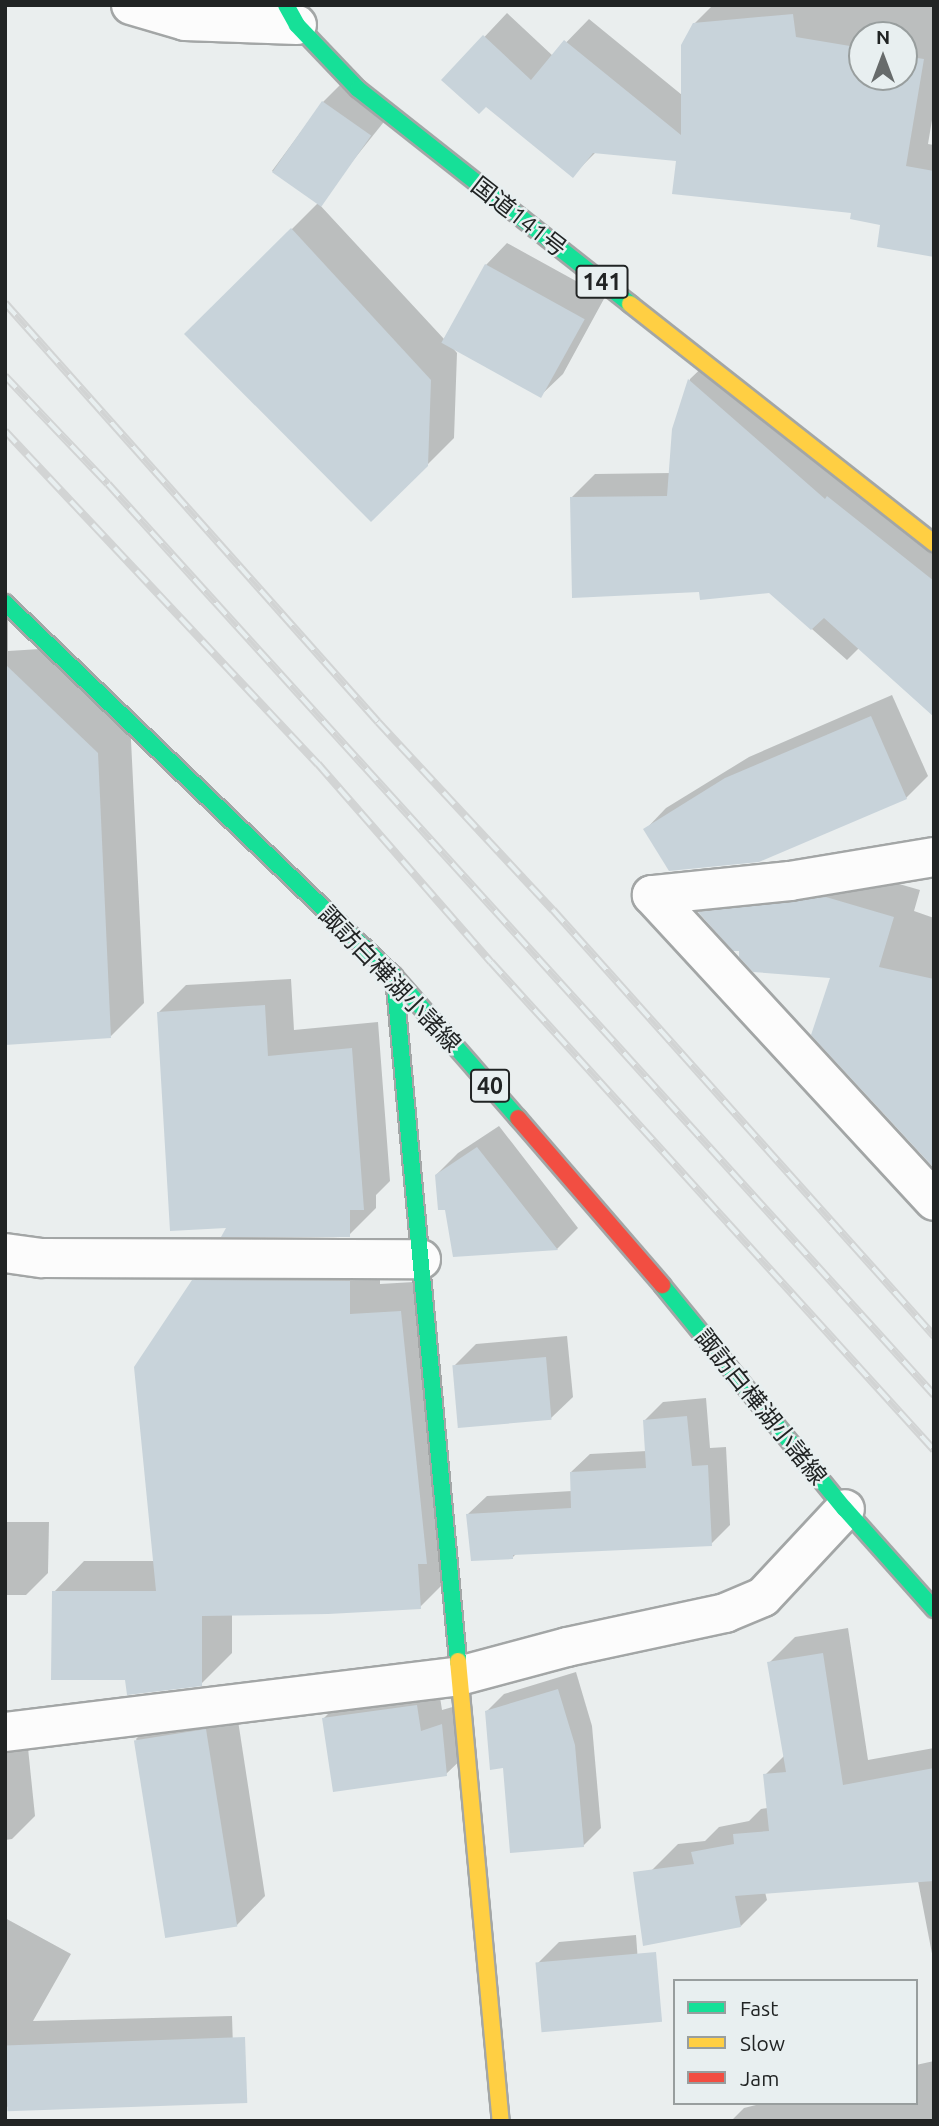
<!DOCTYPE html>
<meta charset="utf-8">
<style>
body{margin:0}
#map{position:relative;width:939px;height:2126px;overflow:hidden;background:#eaeeee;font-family:Ubuntu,"Noto Sans JP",sans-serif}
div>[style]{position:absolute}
.shadow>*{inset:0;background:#0003}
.building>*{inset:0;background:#c8d3da;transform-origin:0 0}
.roads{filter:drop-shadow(2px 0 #a3a6a6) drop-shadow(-2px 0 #a3a6a6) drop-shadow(0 2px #a3a6a6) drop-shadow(0 -2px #a3a6a6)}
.street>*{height:38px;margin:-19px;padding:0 19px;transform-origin:19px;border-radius:19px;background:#fcfcfc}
.fast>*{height:16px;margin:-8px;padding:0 8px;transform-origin:8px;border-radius:8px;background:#16e098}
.slow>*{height:16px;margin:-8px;padding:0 8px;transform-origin:8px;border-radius:8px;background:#ffcf43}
.jam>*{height:16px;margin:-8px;padding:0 8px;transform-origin:8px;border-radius:8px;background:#f24e42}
.rail>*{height:8px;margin-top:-4px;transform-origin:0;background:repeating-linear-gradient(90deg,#e8eff0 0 16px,#d2d4d4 0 32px);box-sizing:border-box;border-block:2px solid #d2d4d4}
span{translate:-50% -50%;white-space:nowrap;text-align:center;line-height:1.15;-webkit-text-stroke:5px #e8eff0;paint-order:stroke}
.shield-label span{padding:2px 5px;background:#e8eff0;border:2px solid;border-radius:5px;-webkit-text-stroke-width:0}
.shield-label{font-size:23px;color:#212424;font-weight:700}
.street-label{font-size:24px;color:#212424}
.frame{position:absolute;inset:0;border:7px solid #212424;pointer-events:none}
.legend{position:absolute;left:673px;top:1979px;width:245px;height:126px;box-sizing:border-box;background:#e8eff0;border:2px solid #989e9e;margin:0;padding:9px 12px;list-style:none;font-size:21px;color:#212424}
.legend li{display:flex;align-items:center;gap:14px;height:35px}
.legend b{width:35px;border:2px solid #989e9e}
.north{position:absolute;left:848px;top:21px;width:70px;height:70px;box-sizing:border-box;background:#e8eff0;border:2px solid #989e9e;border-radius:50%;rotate:0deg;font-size:19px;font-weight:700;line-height:28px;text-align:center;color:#212424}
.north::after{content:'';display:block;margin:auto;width:24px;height:32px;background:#676b6b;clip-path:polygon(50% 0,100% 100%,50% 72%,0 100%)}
</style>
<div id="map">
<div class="shadow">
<i style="clip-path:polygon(evenodd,713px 5px,934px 5px,934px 108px,928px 144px,934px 145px,934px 255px,882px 223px,853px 212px,678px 159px,596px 152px,573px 175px,486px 105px,444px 80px,507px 13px,553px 56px,589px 19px,682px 95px,694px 24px,713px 5px,862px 35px,904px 35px,904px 77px,862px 77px,862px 35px)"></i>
<i style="clip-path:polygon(345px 80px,391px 113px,339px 178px,317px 200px,272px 171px,323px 102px)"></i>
<i style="clip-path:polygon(318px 203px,444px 339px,486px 265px,507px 243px,605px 297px,563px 374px,541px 395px,451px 346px,457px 353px,454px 438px,427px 465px,187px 334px)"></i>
<i style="clip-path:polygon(713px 357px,934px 539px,934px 699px,864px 643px,847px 660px,769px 591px,701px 590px,571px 498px,595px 474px,671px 473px,674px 430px,690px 379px)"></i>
<i style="clip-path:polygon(5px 610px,8px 613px,8px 651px,56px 648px,130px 720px,144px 1003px,111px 1036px,5px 1043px)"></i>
<i style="clip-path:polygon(892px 695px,928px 776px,906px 798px,645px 830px,666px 808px,749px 757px)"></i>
<i style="clip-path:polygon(854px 871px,920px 890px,914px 911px,934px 918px,934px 1166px,833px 976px,741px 950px,700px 912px,726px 886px)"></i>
<i style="clip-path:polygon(291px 979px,294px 1030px,378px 1022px,390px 1181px,376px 1195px,376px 1208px,349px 1235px,230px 1226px,159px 1012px,186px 985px)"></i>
<i style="clip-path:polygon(499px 1126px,578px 1228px,557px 1249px,454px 1255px,447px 1208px,436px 1175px,458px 1153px)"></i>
<i style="clip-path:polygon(224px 1250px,380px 1251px,380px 1284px,431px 1281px,450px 1577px,420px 1607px,232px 1614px,232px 1653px,201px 1684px,126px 1678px,54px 1592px,84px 1561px,155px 1561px,193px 1281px)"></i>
<i style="clip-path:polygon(567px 1336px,573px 1397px,551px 1418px,454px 1366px,476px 1344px)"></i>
<i style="clip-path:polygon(706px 1398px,710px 1448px,726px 1447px,730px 1525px,711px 1544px,517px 1553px,513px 1557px,468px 1514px,487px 1496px,572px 1491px,571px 1472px,590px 1454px,647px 1451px,644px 1421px,663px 1402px)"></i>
<i style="clip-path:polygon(5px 1522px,49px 1522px,48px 1573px,26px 1595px,5px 1595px)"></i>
<i style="clip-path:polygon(848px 1628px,868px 1760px,934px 1748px,934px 1964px,918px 1881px,765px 1892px,767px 1900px,741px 1926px,652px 1870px,678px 1844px,705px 1841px,719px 1827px,749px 1821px,761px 1809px,768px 1808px,765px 1775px,785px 1755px,769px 1663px,795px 1637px)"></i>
<i style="clip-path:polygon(576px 1672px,592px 1726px,601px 1828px,583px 1846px,505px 1766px,486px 1712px,504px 1694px)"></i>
<i style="clip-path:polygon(438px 1684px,442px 1710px,463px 1704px,468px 1753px,446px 1774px,324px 1718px,345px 1697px)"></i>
<i style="clip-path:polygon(235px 1701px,265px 1896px,236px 1926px,136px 1739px,165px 1709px)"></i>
<i style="clip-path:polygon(28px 1748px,35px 1816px,12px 1839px,5px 1840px,5px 1750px)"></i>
<i style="clip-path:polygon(5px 1918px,71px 1954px,33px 2021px,232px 2016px,234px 2079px,5px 2107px)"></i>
<i style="clip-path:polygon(636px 1935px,641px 2003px,537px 1964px,559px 1942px)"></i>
<i style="clip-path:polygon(934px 2061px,934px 2121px,731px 2121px,744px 2108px,764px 2103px,916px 2103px,916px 2065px)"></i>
</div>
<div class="building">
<i style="clip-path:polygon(793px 14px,796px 37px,862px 48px,862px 77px,904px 77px,904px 56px,924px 59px,906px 166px,934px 171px,934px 257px,877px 247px,880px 225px,850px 219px,851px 213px,672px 194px,676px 161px,593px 153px,573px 178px,486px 107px,479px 114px,441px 80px,483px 35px,531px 80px,564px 40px,681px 135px,681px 45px,693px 23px)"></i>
<i style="left:322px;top:101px;width:60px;height:87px;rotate:35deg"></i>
<i style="clip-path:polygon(291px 228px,431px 380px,428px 466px,371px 522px,184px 334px)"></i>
<i style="left:485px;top:264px;width:114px;height:90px;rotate:29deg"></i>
<i style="clip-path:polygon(688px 379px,825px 499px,827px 496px,934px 581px,934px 717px,824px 618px,811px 630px,769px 593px,700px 600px,699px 592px,572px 598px,570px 497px,667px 496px,672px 429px)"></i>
<i style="clip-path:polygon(5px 664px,98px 753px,111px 1038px,5px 1045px)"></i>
<i style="clip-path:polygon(871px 716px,907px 799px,759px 862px,669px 871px,643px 829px,725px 778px)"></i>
<i style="clip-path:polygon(826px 897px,894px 917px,879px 967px,934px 979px,934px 1168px,811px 1035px,830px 978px,753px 972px,739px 957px,739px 951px,733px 951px,698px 912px)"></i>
<i style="clip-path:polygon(265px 1005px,268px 1056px,352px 1048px,364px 1210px,350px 1210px,350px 1237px,221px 1237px,226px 1228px,170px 1231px,157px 1012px)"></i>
<i style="clip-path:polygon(477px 1147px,558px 1250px,453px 1257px,445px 1210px,438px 1210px,435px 1175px)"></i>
<i style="clip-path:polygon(192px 1280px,350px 1281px,350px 1314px,401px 1311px,427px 1564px,418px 1564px,421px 1609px,328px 1614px,202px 1616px,202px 1686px,127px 1695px,125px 1680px,51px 1680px,52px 1591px,156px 1591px,134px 1367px)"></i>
<i style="left:546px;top:1357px;width:63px;height:94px;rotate:85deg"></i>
<i style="clip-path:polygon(687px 1416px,692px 1466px,708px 1465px,712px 1546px,513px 1555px,513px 1559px,471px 1561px,466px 1514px,571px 1508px,570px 1472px,646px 1468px,643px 1420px)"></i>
<i style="clip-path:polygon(823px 1653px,843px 1785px,934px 1768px,934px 1881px,735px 1896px,741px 1927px,643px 1946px,633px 1872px,694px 1864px,691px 1852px,734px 1844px,733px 1834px,769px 1831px,763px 1774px,786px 1772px,767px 1662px)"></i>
<i style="clip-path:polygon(558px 1689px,575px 1745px,584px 1847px,510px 1853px,503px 1768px,490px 1770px,485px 1711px)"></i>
<i style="clip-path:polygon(417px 1705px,421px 1731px,442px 1724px,447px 1776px,333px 1792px,322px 1718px)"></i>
<i style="left:206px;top:1729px;width:200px;height:73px;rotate:81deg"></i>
<i style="left:656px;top:1952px;width:70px;height:121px;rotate:85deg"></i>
<i style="left:245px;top:2037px;width:66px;height:240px;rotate:88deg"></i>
</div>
<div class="roads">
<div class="street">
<i style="left:131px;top:5px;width:56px;rotate:16.5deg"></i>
<i style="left:185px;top:21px;width:112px;rotate:2deg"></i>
<i style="left:934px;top:857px;width:146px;rotate:170.5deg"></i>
<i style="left:790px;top:881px;width:139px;rotate:174.2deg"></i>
<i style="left:652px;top:895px;width:416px;rotate:47.3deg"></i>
<i style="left:5px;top:1253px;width:37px;rotate:8deg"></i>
<i style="left:42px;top:1258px;width:379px;rotate:0.2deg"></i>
<i style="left:5px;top:1732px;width:457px;rotate:-7deg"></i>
<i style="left:459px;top:1676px;width:112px;rotate:-15deg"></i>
<i style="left:567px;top:1647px;width:162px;rotate:-12.1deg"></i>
<i style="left:725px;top:1613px;width:41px;rotate:-22.8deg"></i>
<i style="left:763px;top:1597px;width:120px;rotate:-47deg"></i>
</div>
<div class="fast">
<i style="left:286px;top:5px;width:23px;rotate:61deg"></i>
<i style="left:297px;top:25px;width:88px;rotate:46.4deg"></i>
<i style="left:358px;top:89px;width:347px;rotate:38.3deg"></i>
<i style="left:5px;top:603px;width:539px;rotate:43.8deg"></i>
<i style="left:394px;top:976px;width:189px;rotate:48.9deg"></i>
<i style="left:394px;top:976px;width:688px;rotate:84.66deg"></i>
<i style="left:662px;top:1285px;width:289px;rotate:50.8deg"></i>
<i style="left:845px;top:1509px;width:134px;rotate:48.3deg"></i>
</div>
<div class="slow">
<i style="left:630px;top:304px;width:387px;rotate:38.2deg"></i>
<i style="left:458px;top:1661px;width:462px;rotate:84.7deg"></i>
</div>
<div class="jam">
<i style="left:518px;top:1118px;width:221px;rotate:49.2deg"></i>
</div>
</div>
<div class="rail">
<i style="left:5px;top:303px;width:561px;rotate:48.32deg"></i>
<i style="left:378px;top:722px;width:257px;rotate:47.1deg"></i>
<i style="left:553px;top:910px;width:572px;rotate:48.19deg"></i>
<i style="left:5px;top:376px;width:149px;rotate:46.4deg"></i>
<i style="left:108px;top:484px;width:1230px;rotate:47.8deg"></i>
<i style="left:5px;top:431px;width:457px;rotate:46.8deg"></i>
<i style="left:318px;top:764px;width:263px;rotate:48.9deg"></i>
<i style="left:491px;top:962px;width:659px;rotate:47.77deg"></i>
</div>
<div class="shield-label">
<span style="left:602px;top:282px">141</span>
<span style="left:490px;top:1086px">40</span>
</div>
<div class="street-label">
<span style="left:519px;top:217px;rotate:38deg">国道141号</span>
<span style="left:390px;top:979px;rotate:46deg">諏訪白樺湖小諸線</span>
<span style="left:761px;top:1407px;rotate:51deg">諏訪白樺湖小諸線</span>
</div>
<div class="frame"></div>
<ul class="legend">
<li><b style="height:9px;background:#16e098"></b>Fast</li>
<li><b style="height:9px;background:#ffcf43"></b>Slow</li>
<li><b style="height:9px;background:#f24e42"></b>Jam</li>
</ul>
<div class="north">N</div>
</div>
